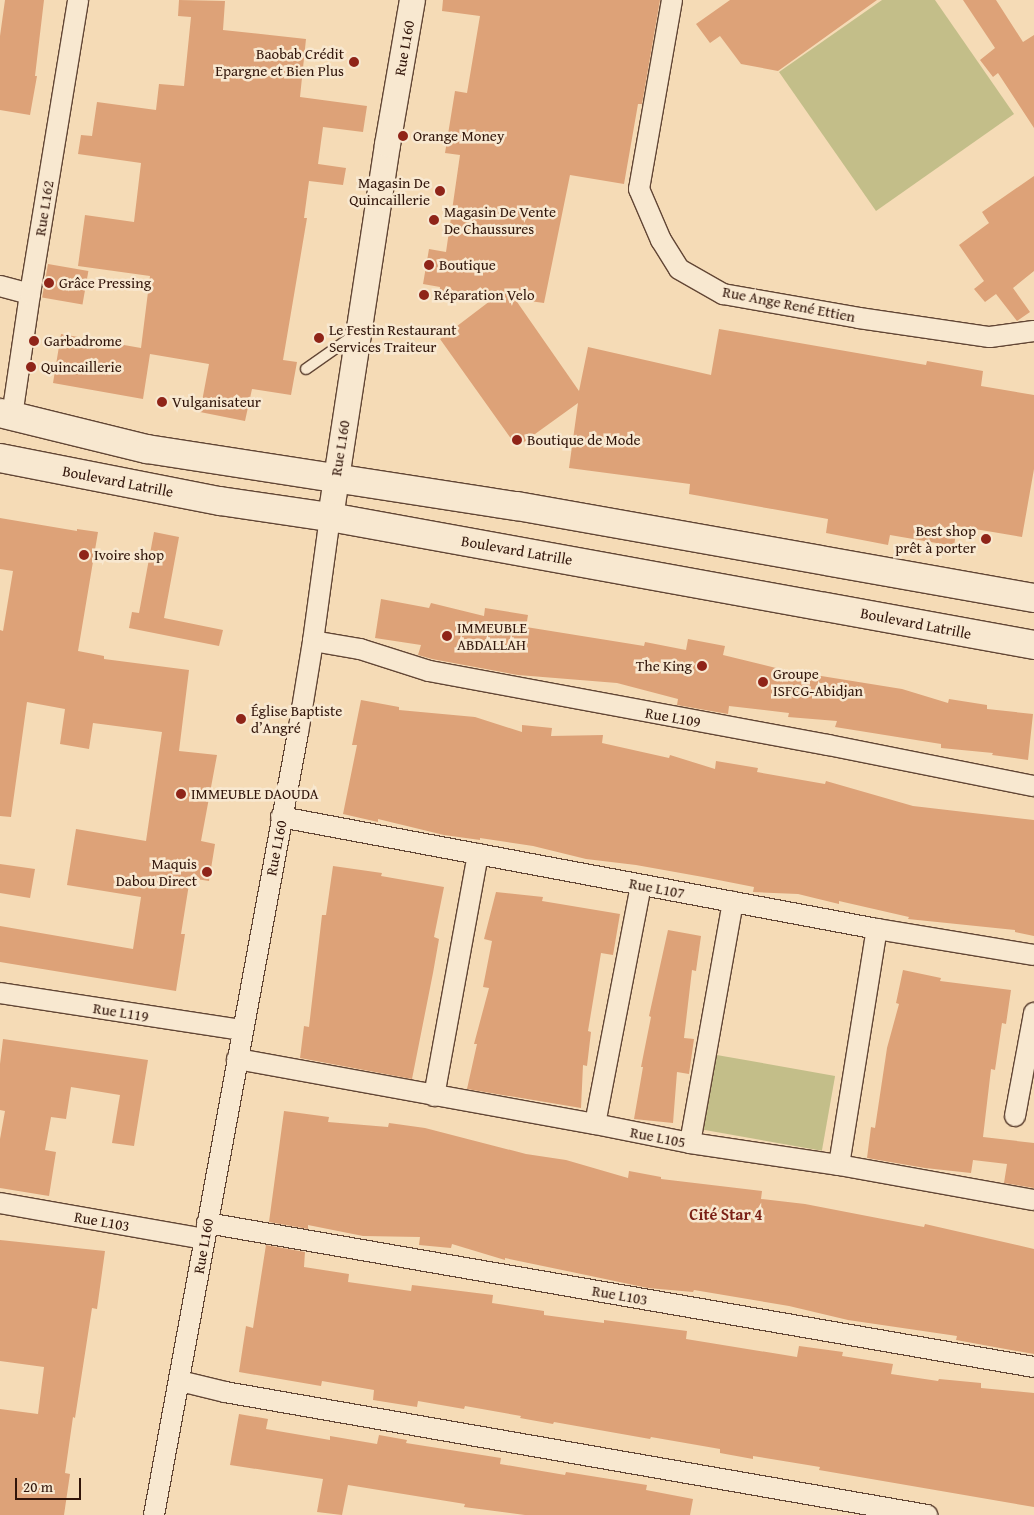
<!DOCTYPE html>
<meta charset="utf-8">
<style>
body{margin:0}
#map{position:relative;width:1034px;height:1515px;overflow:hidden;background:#f5dbb6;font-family:"Gentium Book Plus",serif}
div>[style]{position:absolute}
.green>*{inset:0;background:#c3be89;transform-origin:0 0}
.building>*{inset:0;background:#dda278;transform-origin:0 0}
.roads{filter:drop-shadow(1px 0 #624635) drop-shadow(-1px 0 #624635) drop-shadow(0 1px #624635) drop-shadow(0 -1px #624635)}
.service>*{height:10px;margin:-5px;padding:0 5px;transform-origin:5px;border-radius:5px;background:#f8e8d0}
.minor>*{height:20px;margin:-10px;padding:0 10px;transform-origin:10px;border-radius:10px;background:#f8e8d0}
.tertiary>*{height:25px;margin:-12.5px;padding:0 12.5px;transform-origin:12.5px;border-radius:12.5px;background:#f8e8d0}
.secondary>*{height:28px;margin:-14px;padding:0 14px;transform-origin:14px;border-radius:14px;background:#f8e8d0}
.dots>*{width:14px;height:14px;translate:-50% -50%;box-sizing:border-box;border:2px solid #f8e8d0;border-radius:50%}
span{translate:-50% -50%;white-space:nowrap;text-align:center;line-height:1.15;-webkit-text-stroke:5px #f8e8d0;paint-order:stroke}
.street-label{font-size:15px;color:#31150a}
.poi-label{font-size:15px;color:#31150a}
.right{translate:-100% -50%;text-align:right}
.left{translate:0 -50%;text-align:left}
.neighbourhood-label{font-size:16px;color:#7a1f14;font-weight:700}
.scale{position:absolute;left:15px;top:1478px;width:66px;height:22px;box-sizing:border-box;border:2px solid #31150a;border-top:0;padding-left:6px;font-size:15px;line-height:18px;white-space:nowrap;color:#31150a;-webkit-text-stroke:4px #f8e8d0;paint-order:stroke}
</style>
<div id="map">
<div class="green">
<i style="clip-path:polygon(882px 0,935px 0,1014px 114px,876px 211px,779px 72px)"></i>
<i style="left:711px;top:1054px;width:126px;height:76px;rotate:10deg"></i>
</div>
<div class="building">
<i style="clip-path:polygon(5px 0,44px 0,35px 76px,37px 76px,30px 115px,0 110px,0 36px)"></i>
<i style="clip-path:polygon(179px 0,225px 1px,223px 30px,306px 39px,300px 97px,367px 106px,363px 132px,323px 127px,318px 164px,346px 168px,343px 185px,309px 181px,304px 218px,307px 218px,283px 360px,297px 362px,291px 395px,252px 389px,245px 421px,200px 412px,209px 364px,150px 354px,143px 399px,53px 383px,61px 334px,141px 348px,150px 276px,78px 266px,85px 215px,134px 222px,141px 163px,78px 154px,81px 135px,92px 136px,97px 102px,156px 110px,159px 84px,184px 86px,191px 17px,178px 16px)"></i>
<i style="clip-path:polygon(443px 0,660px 0,642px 104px,638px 104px,624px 184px,570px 175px,544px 303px,515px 299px,579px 391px,588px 347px,711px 375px,719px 329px,926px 365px,927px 361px,983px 371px,981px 386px,1034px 395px,1034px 469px,1022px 537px,957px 526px,954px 546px,890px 535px,888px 545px,826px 533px,828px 519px,689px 494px,690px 484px,569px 468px,578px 403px,517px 447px,440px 339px,490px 301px,439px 297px,440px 287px,423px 284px,429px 249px,446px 252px,460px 155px,445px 153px,455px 91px,467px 93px,480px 16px,442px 11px)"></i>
<i style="clip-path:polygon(730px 0,877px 0,778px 71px,741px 64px,720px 36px,710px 43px,696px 24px)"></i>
<i style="clip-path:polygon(963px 0,996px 0,1023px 42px,1034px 35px,1034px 128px,998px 73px,993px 77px,980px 60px,995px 48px)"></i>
<i style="clip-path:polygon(1034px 176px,1034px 271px,1013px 288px,1030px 312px,1017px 321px,996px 294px,985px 302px,974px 289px,984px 281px,959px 245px,989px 223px,982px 212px)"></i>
<i style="left:48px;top:264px;width:41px;height:34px;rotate:10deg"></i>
<i style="clip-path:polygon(0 518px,77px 531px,77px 529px,98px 532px,78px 651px,104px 656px,104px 659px,189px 670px,179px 751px,217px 755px,201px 841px,215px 844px,209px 881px,190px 878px,181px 934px,185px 934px,176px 991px,0 962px,0 926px,133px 949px,141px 897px,67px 885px,76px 829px,146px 841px,162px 732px,93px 723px,89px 749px,60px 744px,65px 709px,27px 702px,11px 817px,0 816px,0 630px,3px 631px,13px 571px,0 569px)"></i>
<i style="clip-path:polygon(154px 532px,179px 537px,164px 618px,223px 630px,219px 646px,129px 628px,132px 612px,139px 613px)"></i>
<i style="clip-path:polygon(381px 599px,429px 608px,431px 603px,484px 616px,485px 608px,528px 615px,526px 627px,644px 646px,645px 642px,686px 650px,688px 639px,725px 646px,723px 655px,784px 670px,902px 689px,948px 703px,949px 699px,987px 705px,987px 709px,1033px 714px,1028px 760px,992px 755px,993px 753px,941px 748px,941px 744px,835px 727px,837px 721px,788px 717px,789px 713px,729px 706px,728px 714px,677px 705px,678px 699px,617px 683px,518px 675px,432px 659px,418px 655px,421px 645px,375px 638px)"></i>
<i style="clip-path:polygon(361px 700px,399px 707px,399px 710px,475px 717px,522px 732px,522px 725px,552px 728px,551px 736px,603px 735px,602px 743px,669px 758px,670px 755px,715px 769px,716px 761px,758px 768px,757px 772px,825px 784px,826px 781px,913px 806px,1034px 820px,1034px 936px,1015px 932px,1015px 930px,908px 919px,909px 917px,839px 901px,839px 904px,798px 894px,753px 892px,754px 887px,703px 877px,636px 865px,586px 859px,533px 846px,480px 838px,480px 840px,444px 835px,378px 819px,378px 822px,343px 814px,357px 745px,352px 745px)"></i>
<i style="clip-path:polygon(0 864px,35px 869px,30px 898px,0 893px)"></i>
<i style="clip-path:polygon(333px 866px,382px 873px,381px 876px,444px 887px,434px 937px,439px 939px,433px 973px,412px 1079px,300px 1058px,304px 1026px,309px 1027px,322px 915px,326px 915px)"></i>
<i style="clip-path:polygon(496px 892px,543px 897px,542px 901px,620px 914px,613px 955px,601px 953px,588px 1031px,591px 1032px,587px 1066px,583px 1065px,581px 1108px,467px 1089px,477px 1044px,474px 1044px,489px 988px,483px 987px,492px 941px,484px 939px)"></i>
<i style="clip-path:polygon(668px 930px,701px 936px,696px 971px,692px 970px,684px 1038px,694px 1039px,689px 1074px,677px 1072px,673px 1123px,634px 1119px,643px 1067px,641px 1067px,651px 1017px,649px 1016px)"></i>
<i style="clip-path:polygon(903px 970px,941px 978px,940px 981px,1011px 990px,1006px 1024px,1002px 1023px,995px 1070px,991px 1069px,983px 1137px,1034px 1143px,1034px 1188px,1004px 1183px,1007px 1164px,973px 1160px,971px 1173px,925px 1168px,867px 1158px,871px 1127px,875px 1128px,887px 1048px,899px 1004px,896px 1003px)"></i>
<i style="clip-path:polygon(3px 1039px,148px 1060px,134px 1146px,112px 1143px,120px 1095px,71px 1087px,66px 1119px,51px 1117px,45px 1150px,56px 1152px,49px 1196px,0 1188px,0 1139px,5px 1111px,0 1110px,0 1064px)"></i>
<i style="clip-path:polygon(284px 1111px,329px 1117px,328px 1122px,388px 1127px,389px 1123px,425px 1128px,526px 1154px,566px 1160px,628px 1178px,629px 1171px,661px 1177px,661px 1179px,762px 1191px,761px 1199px,805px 1204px,924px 1227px,925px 1224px,1034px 1249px,1034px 1354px,956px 1340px,957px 1336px,848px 1320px,789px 1306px,694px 1290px,693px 1292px,648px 1288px,505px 1258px,505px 1260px,452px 1244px,451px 1248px,419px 1245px,420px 1237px,363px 1236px,308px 1225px,308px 1229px,269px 1222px)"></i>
<i style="clip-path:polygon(0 1240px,105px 1251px,97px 1309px,92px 1308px,75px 1418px,73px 1417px,65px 1473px,70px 1474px,64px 1515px,0 1515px,0 1409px,38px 1414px,44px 1367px,0 1361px)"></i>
<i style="clip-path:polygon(266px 1245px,305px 1252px,304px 1267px,349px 1274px,348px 1282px,411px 1291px,412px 1285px,493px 1295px,492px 1303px,544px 1311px,544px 1315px,604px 1323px,604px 1320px,687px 1331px,686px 1339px,797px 1357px,799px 1346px,843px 1352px,842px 1356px,893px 1364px,891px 1374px,938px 1381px,939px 1379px,981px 1383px,981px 1388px,1034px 1393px,1034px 1507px,819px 1470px,820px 1467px,753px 1456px,753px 1459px,720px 1453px,720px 1449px,651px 1437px,650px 1439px,554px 1422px,553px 1424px,520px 1418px,521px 1416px,465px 1406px,464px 1409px,418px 1401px,417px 1407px,373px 1400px,374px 1390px,322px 1381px,321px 1386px,239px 1372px,246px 1326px,253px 1328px)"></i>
<i style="clip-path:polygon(239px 1414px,268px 1419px,266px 1429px,330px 1440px,330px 1436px,377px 1444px,379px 1435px,407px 1440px,406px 1443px,501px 1458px,500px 1464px,565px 1475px,566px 1472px,647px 1485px,646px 1490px,693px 1499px,690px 1515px,525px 1515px,464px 1507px,465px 1504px,348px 1485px,342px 1515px,317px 1512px,323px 1479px,230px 1465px)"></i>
</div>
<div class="roads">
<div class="service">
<i style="left:306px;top:369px;width:57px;rotate:-35.1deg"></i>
</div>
<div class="minor">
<i style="left:672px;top:0;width:192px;rotate:99.9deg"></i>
<i style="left:639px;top:189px;width:56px;rotate:66.7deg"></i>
<i style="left:661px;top:240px;width:34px;rotate:58deg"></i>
<i style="left:679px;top:269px;width:51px;rotate:29.6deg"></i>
<i style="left:723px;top:294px;width:138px;rotate:10deg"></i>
<i style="left:859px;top:318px;width:132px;rotate:8.3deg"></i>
<i style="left:990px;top:337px;width:44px;rotate:-7.8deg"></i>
<i style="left:0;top:286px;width:31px;rotate:15deg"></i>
<i style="left:12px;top:416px;width:123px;rotate:-81.6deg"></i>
<i style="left:30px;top:294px;width:298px;rotate:-80.7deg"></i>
<i style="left:313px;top:641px;width:48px;rotate:9.7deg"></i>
<i style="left:360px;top:649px;width:72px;rotate:17.7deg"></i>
<i style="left:429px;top:671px;width:406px;rotate:10.5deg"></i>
<i style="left:828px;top:745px;width:210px;rotate:11.3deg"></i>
<i style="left:281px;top:817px;width:606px;rotate:10.64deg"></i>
<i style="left:877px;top:929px;width:159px;rotate:9.4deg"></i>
<i style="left:0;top:993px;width:245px;rotate:8.7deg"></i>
<i style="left:237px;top:1059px;width:364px;rotate:10.3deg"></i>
<i style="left:595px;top:1124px;width:97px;rotate:11.3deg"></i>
<i style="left:690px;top:1143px;width:151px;rotate:8.4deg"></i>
<i style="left:839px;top:1165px;width:198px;rotate:10.2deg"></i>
<i style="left:434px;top:1096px;width:246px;rotate:-79.7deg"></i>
<i style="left:1015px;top:1116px;width:105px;rotate:-79.5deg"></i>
<i style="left:595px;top:1124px;width:243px;rotate:-79.1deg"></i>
<i style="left:690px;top:1143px;width:245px;rotate:-79.9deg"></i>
<i style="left:839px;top:1165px;width:239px;rotate:-80.9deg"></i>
<i style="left:0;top:1203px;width:207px;rotate:10deg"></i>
<i style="left:207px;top:1223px;width:839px;rotate:9.88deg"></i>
<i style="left:180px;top:1381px;width:46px;rotate:13.7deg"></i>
<i style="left:225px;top:1392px;width:713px;rotate:9.94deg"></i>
<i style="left:154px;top:1515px;width:795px;rotate:-79.57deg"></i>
<i style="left:298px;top:733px;width:93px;rotate:-80.7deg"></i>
<i style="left:313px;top:641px;width:125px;rotate:-82.2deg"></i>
</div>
<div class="tertiary">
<i style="left:330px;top:517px;width:377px;rotate:-81.3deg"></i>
<i style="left:387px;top:144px;width:146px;rotate:-80.2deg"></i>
</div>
<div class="secondary">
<i style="left:0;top:413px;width:151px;rotate:13.8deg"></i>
<i style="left:147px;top:449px;width:374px;rotate:8.8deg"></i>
<i style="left:517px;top:506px;width:525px;rotate:10.09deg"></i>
<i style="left:0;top:458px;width:224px;rotate:11.1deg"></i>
<i style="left:220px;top:501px;width:111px;rotate:8.3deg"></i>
<i style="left:330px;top:517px;width:716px;rotate:10.3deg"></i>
</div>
</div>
<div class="dots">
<i style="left:354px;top:62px;background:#8f2418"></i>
<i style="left:403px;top:136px;background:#8f2418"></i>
<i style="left:440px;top:191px;background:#8f2418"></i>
<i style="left:434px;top:220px;background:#8f2418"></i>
<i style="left:429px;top:265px;background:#8f2418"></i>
<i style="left:49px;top:283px;background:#8f2418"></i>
<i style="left:424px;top:295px;background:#8f2418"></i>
<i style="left:319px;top:338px;background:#8f2418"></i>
<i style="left:34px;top:341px;background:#8f2418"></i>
<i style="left:31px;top:367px;background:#8f2418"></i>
<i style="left:162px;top:402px;background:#8f2418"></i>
<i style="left:517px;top:440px;background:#8f2418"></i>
<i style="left:986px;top:539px;background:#8f2418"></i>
<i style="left:84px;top:555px;background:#8f2418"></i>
<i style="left:447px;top:636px;background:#8f2418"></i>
<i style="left:702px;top:666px;background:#8f2418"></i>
<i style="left:763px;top:682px;background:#8f2418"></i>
<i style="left:241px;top:719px;background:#8f2418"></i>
<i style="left:181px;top:794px;background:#8f2418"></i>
<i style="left:207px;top:872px;background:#8f2418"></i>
</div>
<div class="street-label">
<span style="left:404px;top:48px;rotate:-80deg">Rue L160</span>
<span style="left:44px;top:208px;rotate:-81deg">Rue L162</span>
<span style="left:789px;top:304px;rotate:11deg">Rue Ange René Ettien</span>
<span style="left:340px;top:448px;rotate:-81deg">Rue L160</span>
<span style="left:118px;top:481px;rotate:11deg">Boulevard Latrille</span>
<span style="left:517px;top:550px;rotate:10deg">Boulevard Latrille</span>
<span style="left:916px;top:623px;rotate:11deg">Boulevard Latrille</span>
<span style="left:673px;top:717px;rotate:10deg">Rue L109</span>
<span style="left:276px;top:848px;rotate:-79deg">Rue L160</span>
<span style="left:657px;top:888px;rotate:11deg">Rue L107</span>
<span style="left:121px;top:1012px;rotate:9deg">Rue L119</span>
<span style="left:658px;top:1137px;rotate:11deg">Rue L105</span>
<span style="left:102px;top:1221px;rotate:10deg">Rue L103</span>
<span style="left:203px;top:1246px;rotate:-80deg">Rue L160</span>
<span style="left:620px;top:1295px;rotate:10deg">Rue L103</span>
</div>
<div class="poi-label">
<span class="right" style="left:344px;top:62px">Baobab Crédit<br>Epargne et Bien Plus</span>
<span class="left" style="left:413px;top:136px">Orange Money</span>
<span class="right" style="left:430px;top:191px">Magasin De<br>Quincaillerie</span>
<span class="left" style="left:444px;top:220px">Magasin De Vente<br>De Chaussures</span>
<span class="left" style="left:439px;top:265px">Boutique</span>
<span class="left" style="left:59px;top:283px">Grâce Pressing</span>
<span class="left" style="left:434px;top:295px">Réparation Velo</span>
<span class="left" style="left:329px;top:338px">Le Festin Restaurant<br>Services Traiteur</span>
<span class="left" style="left:44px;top:341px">Garbadrome</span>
<span class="left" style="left:41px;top:367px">Quincaillerie</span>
<span class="left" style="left:172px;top:402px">Vulganisateur</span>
<span class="left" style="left:527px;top:440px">Boutique de Mode</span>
<span class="right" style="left:976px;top:539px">Best shop<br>prêt à porter</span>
<span class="left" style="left:94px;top:555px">Ivoire shop</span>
<span class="left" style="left:457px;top:636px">IMMEUBLE<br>ABDALLAH</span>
<span class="right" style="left:692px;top:666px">The King</span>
<span class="left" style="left:773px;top:682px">Groupe<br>ISFCG-Abidjan</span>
<span class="left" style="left:251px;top:719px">Église Baptiste<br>d’Angré</span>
<span class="left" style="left:191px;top:794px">IMMEUBLE DAOUDA</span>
<span class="right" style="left:197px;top:872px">Maquis<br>Dabou Direct</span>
</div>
<div class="neighbourhood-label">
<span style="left:726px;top:1214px">Cité Star 4</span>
</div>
<div class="scale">20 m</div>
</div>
